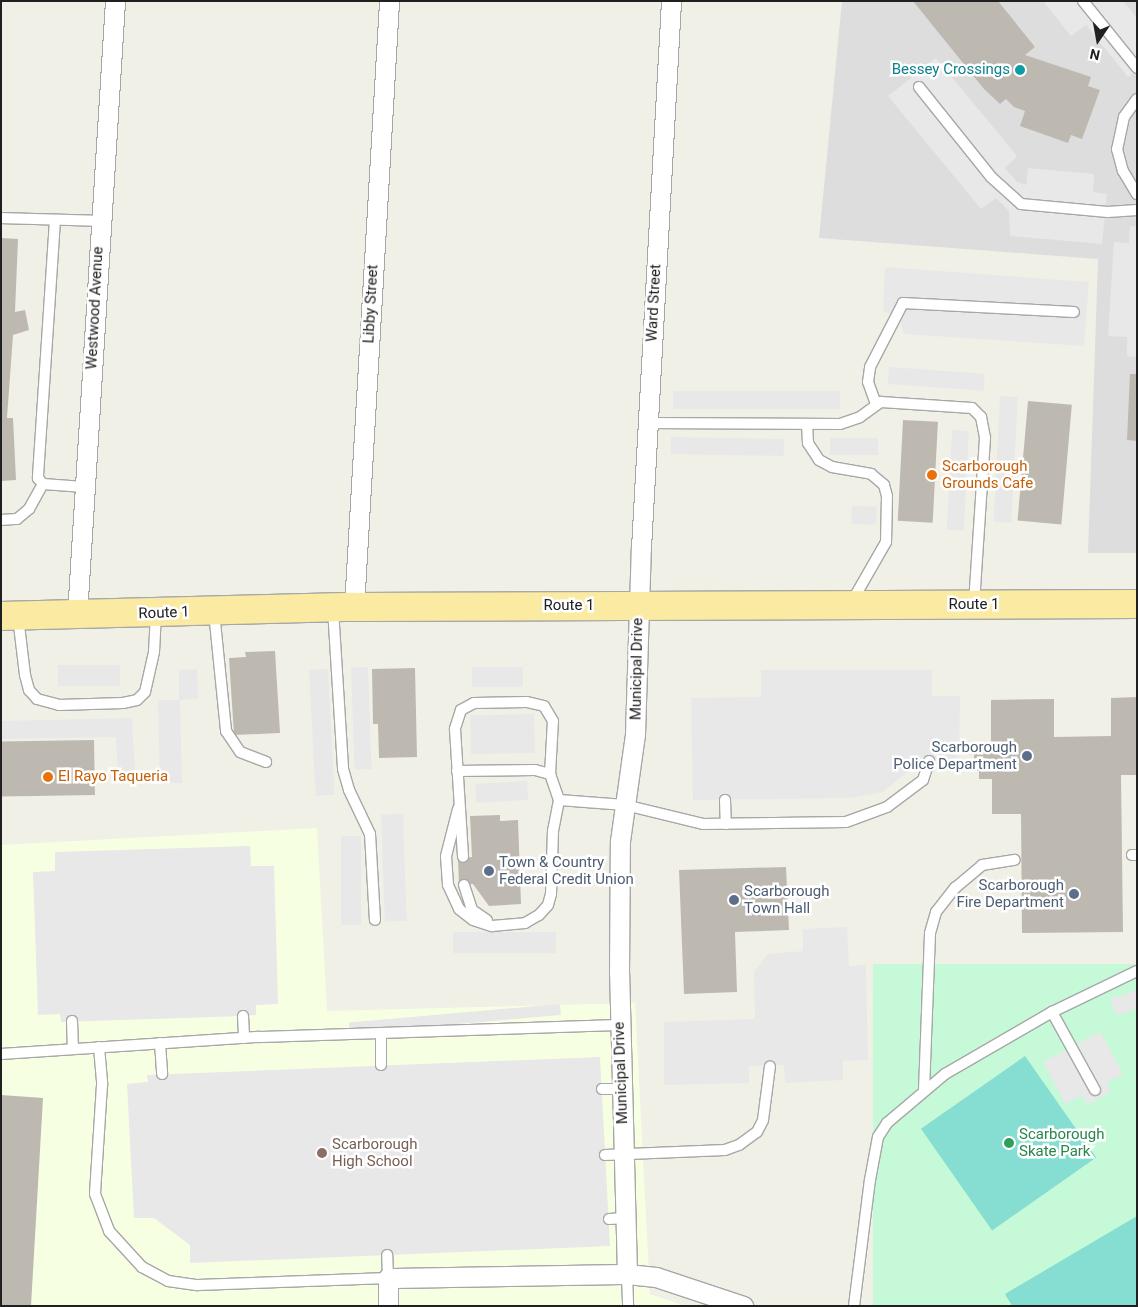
<!DOCTYPE html>
<style>
body{margin:0}
#map{position:relative;width:1138px;height:1307px;overflow:hidden;background:#f1f0e7;font-family:Roboto,sans-serif}
div>[style]{position:absolute}
.residential>*{inset:0;background:#dedddd}
.education>*{inset:0;background:#f7ffe2}
.park>*{inset:0;background:#c5f9d7;transform-origin:0 0}
.pitch>*{inset:0;background:#86ded2;transform-origin:0 0}
.parking>*{inset:0;background:#e8e8e8;transform-origin:0 0}
.building>*{inset:0;background:#bdb9b0;transform-origin:0 0}
.roads{filter:drop-shadow(1px 0 #a7a7a7) drop-shadow(-1px 0 #a7a7a7) drop-shadow(0 1px #a7a7a7) drop-shadow(0 -1px #a7a7a7)}
.service>*{height:10px;margin:-5px;padding:0 5px;transform-origin:5px;border-radius:5px;background:#fff}
.minor>*{height:19px;margin:-9.5px;padding:0 9.5px;transform-origin:9.5px;border-radius:9.5px;background:#fff}
.primary>*{height:28px;margin:-14px;padding:0 14px;transform-origin:14px;border-radius:14px;background:#fbeba2}
.dots>*{width:14px;height:14px;translate:-50% -50%;box-sizing:border-box;border:2px solid #fff;border-radius:50%}
span{translate:-50% -50%;white-space:nowrap;text-align:center;line-height:1.15;-webkit-text-stroke:5px #fff;paint-order:stroke}
.culture-label{font-size:15px;color:#0d838f}
.right{translate:-100% -50%;text-align:right}
.street-label{font-size:15px;color:#202020}
.food-label{font-size:15px;color:#c56008}
.left{translate:0 -50%;text-align:left}
.service-label{font-size:15px;color:#4e5e75}
.leisure-label{font-size:15px;color:#27864d}
.education-label{font-size:15px;color:#785e54}
.frame{position:absolute;inset:0;border:2px solid #202020;pointer-events:none}
.north{position:absolute;left:1073px;top:15px;width:50px;height:50px;-webkit-text-stroke:4px #fff;paint-order:stroke;rotate:192deg;font-size:14px;font-weight:700;line-height:20px;text-align:center;color:#202020}
.north::after{content:'';display:block;margin:auto;width:18px;height:22px;background:#202020;clip-path:polygon(50% 0,100% 100%,50% 72%,0 100%)}
</style>
<div id="map">
<div class="residential">
<i style="clip-path:polygon(842px 1px,1137px 1px,1137px 553px,1088px 553px,1098px 259px,819px 238px)"></i>
</div>
<div class="education">
<i style="clip-path:polygon(317px 828px,327px 1011px,635px 1003px,650px 1294px,685px 1306px,1px 1306px,1px 845px)"></i>
</div>
<div class="park">
<i style="left:1137px;top:964px;width:342px;height:264px;rotate:90deg"></i>
</div>
<div class="pitch">
<i style="left:1025px;top:1056px;width:124px;height:127px;rotate:55deg"></i>
<i style="clip-path:polygon(1137px 1216px,1137px 1306px,1012px 1306px,1005px 1294px)"></i>
</div>
<div class="parking">
<i style="clip-path:polygon(1043px 1px,1123px 1px,1137px 18px,1137px 70px,1128px 77px,1086px 25px,1071px 36px)"></i>
<i style="clip-path:polygon(936px 58px,1017px 156px,1005px 168px,1017px 182px,1026px 185px,1028px 168px,1094px 174px,1093px 192px,1107px 194px,1102px 244px,1010px 236px,1009px 211px,996px 198px,981px 209px,888px 96px)"></i>
<i style="clip-path:polygon(1130px 226px,1137px 226px,1137px 357px,1127px 356px,1127px 337px,1108px 336px,1114px 242px,1129px 243px)"></i>
<i style="clip-path:polygon(885px 267px,1089px 282px,1084px 346px,904px 334px,900px 321px,883px 310px)"></i>
<i style="left:889px;top:367px;width:96px;height:17px;rotate:4deg"></i>
<i style="left:840px;top:391px;width:18px;height:167px;rotate:90deg"></i>
<i style="left:1000px;top:396px;width:18px;height:126px;rotate:3deg"></i>
<i style="left:952px;top:430px;width:17px;height:100px;rotate:3deg"></i>
<i style="left:671px;top:437px;width:113px;height:17px;rotate:1deg"></i>
<i style="left:830px;top:438px;width:48px;height:17px"></i>
<i style="left:852px;top:506px;width:25px;height:18px;rotate:2deg"></i>
<i style="left:120px;top:665px;width:21px;height:62px;rotate:90deg"></i>
<i style="left:368px;top:667px;width:102px;height:17px;rotate:88deg"></i>
<i style="left:472px;top:667px;width:51px;height:20px"></i>
<i style="clip-path:polygon(197px 669px,198px 699px,180px 700px,182px 783px,160px 783px,158px 700px,179px 700px,179px 670px)"></i>
<i style="left:328px;top:669px;width:126px;height:19px;rotate:87deg"></i>
<i style="clip-path:polygon(761px 670px,932px 670px,932px 696px,960px 696px,959px 760px,921px 761px,883px 792px,851px 798px,693px 800px,691px 698px,761px 697px)"></i>
<i style="left:534px;top:714px;width:39px;height:64px;rotate:89deg"></i>
<i style="clip-path:polygon(132px 718px,135px 775px,118px 776px,116px 737px,1px 739px,1px 721px)"></i>
<i style="left:527px;top:781px;width:19px;height:52px;rotate:87deg"></i>
<i style="left:403px;top:814px;width:107px;height:22px;rotate:88deg"></i>
<i style="left:341px;top:836px;width:20px;height:89px"></i>
<i style="clip-path:polygon(250px 846px,251px 866px,274px 866px,278px 1004px,256px 1005px,256px 1015px,243px 1016px,61px 1022px,60px 1014px,38px 1015px,33px 872px,55px 871px,55px 852px)"></i>
<i style="clip-path:polygon(847px 927px,849px 966px,866px 965px,868px 1060px,843px 1061px,843px 1080px,785px 1083px,784px 1065px,749px 1066px,749px 1083px,664px 1085px,664px 1022px,755px 1019px,754px 972px,768px 954px,803px 951px,803px 929px)"></i>
<i style="left:556px;top:932px;width:21px;height:103px;rotate:90deg"></i>
<i style="clip-path:polygon(1137px 990px,1137px 1008px,1117px 1016px,1110px 999px)"></i>
<i style="left:560px;top:1004px;width:11px;height:212px;rotate:85deg"></i>
<i style="clip-path:polygon(1100px 1032px,1123px 1074px,1106px 1083px,1111px 1092px,1087px 1105px,1082px 1095px,1065px 1104px,1043px 1062px)"></i>
<i style="clip-path:polygon(600px 1057px,610px 1246px,190px 1263px,190px 1245px,154px 1218px,134px 1218px,127px 1084px,148px 1082px,147px 1075px)"></i>
</div>
<div class="building">
<i style="clip-path:polygon(913px 1px,998px 1px,1035px 47px,1025px 55px,1091px 77px,1088px 86px,1100px 90px,1082px 139px,1071px 135px,1068px 143px,1020px 126px,1025px 111px,1014px 107px,1006px 99px,1000px 104px,984px 89px)"></i>
<i style="clip-path:polygon(1px 238px,18px 239px,15px 312px,25px 310px,29px 330px,13px 335px,7px 418px,13px 418px,16px 480px,1px 481px)"></i>
<i style="clip-path:polygon(1130px 374px,1137px 374px,1137px 441px,1127px 440px)"></i>
<i style="left:1028px;top:401px;width:44px;height:120px;rotate:5deg"></i>
<i style="left:903px;top:420px;width:35px;height:101px;rotate:3deg"></i>
<i style="clip-path:polygon(275px 651px,280px 733px,234px 735px,229px 658px,246px 657px,245px 652px)"></i>
<i style="clip-path:polygon(415px 668px,417px 757px,379px 758px,378px 724px,373px 724px,372px 669px)"></i>
<i style="clip-path:polygon(1137px 697px,1137px 775px,1121px 775px,1123px 932px,1022px 933px,1021px 814px,992px 814px,992px 779px,979px 779px,979px 771px,974px 770px,974px 752px,978px 751px,978px 743px,991px 743px,991px 700px,1054px 699px,1054px 737px,1111px 736px,1111px 698px)"></i>
<i style="left:94px;top:740px;width:55px;height:93px;rotate:89deg"></i>
<i style="clip-path:polygon(500px 815px,500px 821px,518px 820px,521px 904px,489px 906px,473px 884px,459px 885px,458px 858px,472px 857px,470px 816px)"></i>
<i style="clip-path:polygon(786px 867px,789px 930px,735px 932px,737px 992px,684px 994px,679px 870px)"></i>
<i style="clip-path:polygon(1px 1095px,43px 1098px,31px 1306px,1px 1306px)"></i>
</div>
<div class="roads">
<div class="service">
<i style="left:1083px;top:1px;width:86px;rotate:51.1deg"></i>
<i style="left:919px;top:87px;width:115px;rotate:51.3deg"></i>
<i style="left:991px;top:177px;width:40px;rotate:42deg"></i>
<i style="left:1021px;top:204px;width:87px;rotate:5.3deg"></i>
<i style="left:1108px;top:212px;width:29px;rotate:-4deg"></i>
<i style="left:1137px;top:99px;width:22px;rotate:126deg"></i>
<i style="left:1124px;top:117px;width:33px;rotate:102deg"></i>
<i style="left:1117px;top:149px;width:23px;rotate:75deg"></i>
<i style="left:1123px;top:171px;width:27px;rotate:59deg"></i>
<i style="left:1px;top:218px;width:99px;rotate:1.7deg"></i>
<i style="left:55px;top:220px;width:259px;rotate:93.8deg"></i>
<i style="left:38px;top:478px;width:8px;rotate:50deg"></i>
<i style="left:43px;top:484px;width:41px;rotate:4.2deg"></i>
<i style="left:876px;top:404px;width:23px;rotate:-110deg"></i>
<i style="left:868px;top:382px;width:15px;rotate:-82deg"></i>
<i style="left:870px;top:367px;width:72px;rotate:-62.7deg"></i>
<i style="left:903px;top:303px;width:171px;rotate:3deg"></i>
<i style="left:647px;top:423px;width:193px;rotate:0.3deg"></i>
<i style="left:840px;top:424px;width:21px;rotate:-19deg"></i>
<i style="left:860px;top:417px;width:26px;rotate:-36deg"></i>
<i style="left:881px;top:402px;width:91px;rotate:3.8deg"></i>
<i style="left:972px;top:408px;width:13px;rotate:45deg"></i>
<i style="left:981px;top:417px;width:21px;rotate:79deg"></i>
<i style="left:985px;top:438px;width:165px;rotate:93.8deg"></i>
<i style="left:807px;top:424px;width:19px;rotate:87deg"></i>
<i style="left:808px;top:443px;width:20px;rotate:57deg"></i>
<i style="left:819px;top:460px;width:15px;rotate:28deg"></i>
<i style="left:832px;top:467px;width:40px;rotate:10deg"></i>
<i style="left:871px;top:474px;width:17px;rotate:40deg"></i>
<i style="left:884px;top:485px;width:11px;rotate:75deg"></i>
<i style="left:887px;top:496px;width:46px;rotate:91.2deg"></i>
<i style="left:886px;top:542px;width:70px;rotate:119.8deg"></i>
<i style="left:1px;top:520px;width:16px;rotate:-4deg"></i>
<i style="left:17px;top:519px;width:16px;rotate:-40deg"></i>
<i style="left:29px;top:509px;width:29px;rotate:-61deg"></i>
<i style="left:333px;top:609px;width:160px;rotate:86.4deg"></i>
<i style="left:343px;top:769px;width:22px;rotate:74deg"></i>
<i style="left:349px;top:790px;width:49px;rotate:64.5deg"></i>
<i style="left:370px;top:834px;width:86px;rotate:86.7deg"></i>
<i style="left:214px;top:612px;width:120px;rotate:84.2deg"></i>
<i style="left:226px;top:731px;width:25px;rotate:56deg"></i>
<i style="left:240px;top:752px;width:28px;rotate:21deg"></i>
<i style="left:18px;top:617px;width:58px;rotate:83.1deg"></i>
<i style="left:25px;top:675px;width:16px;rotate:75deg"></i>
<i style="left:29px;top:690px;width:12px;rotate:48deg"></i>
<i style="left:37px;top:699px;width:23px;rotate:15deg"></i>
<i style="left:59px;top:705px;width:64px;rotate:-1.8deg"></i>
<i style="left:123px;top:703px;width:14px;rotate:-12deg"></i>
<i style="left:137px;top:700px;width:11px;rotate:-45deg"></i>
<i style="left:145px;top:692px;width:41px;rotate:-77.3deg"></i>
<i style="left:154px;top:652px;width:38px;rotate:-87deg"></i>
<i style="left:457px;top:771px;width:78px;rotate:-0.7deg"></i>
<i style="left:535px;top:770px;width:16px;rotate:15deg"></i>
<i style="left:559px;top:800px;width:66px;rotate:4.3deg"></i>
<i style="left:625px;top:805px;width:80px;rotate:13.7deg"></i>
<i style="left:703px;top:824px;width:143px;rotate:-0.8deg"></i>
<i style="left:846px;top:822px;width:44px;rotate:-20.1deg"></i>
<i style="left:887px;top:807px;width:45px;rotate:-36.9deg"></i>
<i style="left:923px;top:780px;width:20px;rotate:-72deg"></i>
<i style="left:725px;top:800px;width:24px;rotate:88deg"></i>
<i style="left:458px;top:809px;width:49px;rotate:104.3deg"></i>
<i style="left:446px;top:856px;width:29px;rotate:86deg"></i>
<i style="left:448px;top:885px;width:26px;rotate:65deg"></i>
<i style="left:459px;top:909px;width:18px;rotate:38deg"></i>
<i style="left:473px;top:920px;width:20px;rotate:18deg"></i>
<i style="left:492px;top:926px;width:33px;rotate:-5deg"></i>
<i style="left:525px;top:923px;width:16px;rotate:-30deg"></i>
<i style="left:539px;top:915px;width:13px;rotate:-48deg"></i>
<i style="left:548px;top:905px;width:11px;rotate:-75deg"></i>
<i style="left:551px;top:894px;width:63px;rotate:-88.2deg"></i>
<i style="left:553px;top:831px;width:32px;rotate:-79deg"></i>
<i style="left:559px;top:800px;width:28px;rotate:-109deg"></i>
<i style="left:550px;top:774px;width:53px;rotate:-86.8deg"></i>
<i style="left:553px;top:721px;width:17px;rotate:-121deg"></i>
<i style="left:544px;top:706px;width:18px;rotate:-167deg"></i>
<i style="left:526px;top:702px;width:52px;rotate:178.9deg"></i>
<i style="left:474px;top:703px;width:15px;rotate:152deg"></i>
<i style="left:461px;top:710px;width:20px;rotate:108deg"></i>
<i style="left:455px;top:729px;width:128px;rotate:86.4deg"></i>
<i style="left:1132px;top:855px;width:5px"></i>
<i style="left:464px;top:885px;width:26px;rotate:72deg"></i>
<i style="left:472px;top:910px;width:18px;rotate:34deg"></i>
<i style="left:1052px;top:1012px;width:89px;rotate:61.1deg"></i>
<i style="left:243px;top:1016px;width:22px;rotate:87deg"></i>
<i style="left:72px;top:1021px;width:28px;rotate:88deg"></i>
<i style="left:381px;top:1033px;width:32px;rotate:90deg"></i>
<i style="left:160px;top:1043px;width:31px;rotate:86deg"></i>
<i style="left:99px;top:1047px;width:38px;rotate:85deg"></i>
<i style="left:102px;top:1085px;width:109px;rotate:93.7deg"></i>
<i style="left:95px;top:1194px;width:40px;rotate:69deg"></i>
<i style="left:109px;top:1231px;width:49px;rotate:47.5deg"></i>
<i style="left:142px;top:1267px;width:30px;rotate:28deg"></i>
<i style="left:168px;top:1281px;width:30px;rotate:8deg"></i>
<i style="left:198px;top:1285px;width:190px;rotate:-2.1deg"></i>
<i style="left:388px;top:1278px;width:23px;rotate:-92deg"></i>
<i style="left:1px;top:1054px;width:259px;rotate:-3.8deg"></i>
<i style="left:259px;top:1037px;width:361px;rotate:-1.9deg"></i>
<i style="left:602px;top:1089px;width:20px"></i>
<i style="left:924px;top:1090px;width:157px;rotate:-87.8deg"></i>
<i style="left:930px;top:933px;width:22px;rotate:-74deg"></i>
<i style="left:936px;top:912px;width:31px;rotate:-52deg"></i>
<i style="left:955px;top:888px;width:35px;rotate:-40deg"></i>
<i style="left:982px;top:865px;width:33px;rotate:-9deg"></i>
<i style="left:605px;top:1155px;width:120px;rotate:-2.4deg"></i>
<i style="left:725px;top:1150px;width:15px;rotate:-20deg"></i>
<i style="left:739px;top:1145px;width:22px;rotate:-36deg"></i>
<i style="left:757px;top:1132px;width:13px;rotate:-63deg"></i>
<i style="left:763px;top:1120px;width:54px;rotate:-82.6deg"></i>
<i style="left:609px;top:1219px;width:17px;rotate:-3deg"></i>
<i style="left:627px;top:1274px;width:32px;rotate:88deg"></i>
<i style="left:854px;top:1306px;width:127px;rotate:-82.8deg"></i>
<i style="left:870px;top:1180px;width:44px;rotate:-79.5deg"></i>
<i style="left:878px;top:1137px;width:17px;rotate:-57deg"></i>
<i style="left:887px;top:1123px;width:76px;rotate:-40.2deg"></i>
<i style="left:945px;top:1074px;width:124px;rotate:-30.1deg"></i>
<i style="left:1052px;top:1012px;width:94px;rotate:-25.8deg"></i>
</div>
<div class="minor">
<i style="left:354px;top:607px;width:607px;rotate:-86.69deg"></i>
<i style="left:77px;top:615px;width:615px;rotate:-86.46deg"></i>
<i style="left:627px;top:1274px;width:29px;rotate:6deg"></i>
<i style="left:656px;top:1277px;width:92px;rotate:18.4deg"></i>
<i style="left:388px;top:1306px;width:28px;rotate:-90deg"></i>
<i style="left:388px;top:1278px;width:239px;rotate:-1deg"></i>
<i style="left:627px;top:1274px;width:301px;rotate:-91.5deg"></i>
<i style="left:619px;top:973px;width:132px;rotate:-89.6deg"></i>
<i style="left:620px;top:841px;width:108px;rotate:-82deg"></i>
<i style="left:635px;top:734px;width:186px;rotate:-88.2deg"></i>
<i style="left:641px;top:548px;width:548px;rotate:-86.86deg"></i>
</div>
<div class="primary">
<i style="left:1px;top:616px;width:353px;rotate:-1.5deg"></i>
<i style="left:354px;top:607px;width:783px;rotate:-0.22deg"></i>
</div>
</div>
<div class="dots">
<i style="left:1020px;top:70px;background:#0f9aa8"></i>
<i style="left:932px;top:475px;background:#e8710a"></i>
<i style="left:1027px;top:756px;background:#5c6f8a"></i>
<i style="left:48px;top:777px;background:#e8710a"></i>
<i style="left:489px;top:871px;background:#5c6f8a"></i>
<i style="left:1074px;top:894px;background:#5c6f8a"></i>
<i style="left:734px;top:900px;background:#5c6f8a"></i>
<i style="left:1009px;top:1143px;background:#2e9e5b"></i>
<i style="left:322px;top:1153px;background:#8d6e63"></i>
</div>
<div class="culture-label">
<span class="right" style="left:1010px;top:70px">Bessey Crossings</span>
</div>
<div class="street-label">
<span style="left:654px;top:303px;rotate:-87deg">Ward Street</span>
<span style="left:371px;top:304px;rotate:-87deg">Libby Street</span>
<span style="left:95px;top:308px;rotate:-87deg">Westwood Avenue</span>
<span style="left:974px;top:605px">Route 1</span>
<span style="left:569px;top:606px">Route 1</span>
<span style="left:164px;top:613px;rotate:-2deg">Route 1</span>
<span style="left:637px;top:669px;rotate:-89deg">Municipal Drive</span>
<span style="left:621px;top:1073px;rotate:-92deg">Municipal Drive</span>
</div>
<div class="food-label">
<span class="left" style="left:942px;top:475px">Scarborough<br>Grounds Cafe</span>
<span class="left" style="left:58px;top:777px">El Rayo Taqueria</span>
</div>
<div class="service-label">
<span class="right" style="left:1017px;top:756px">Scarborough<br>Police Department</span>
<span class="left" style="left:499px;top:871px">Town &amp; Country<br>Federal Credit Union</span>
<span class="right" style="left:1064px;top:894px">Scarborough<br>Fire Department</span>
<span class="left" style="left:744px;top:900px">Scarborough<br>Town Hall</span>
</div>
<div class="leisure-label">
<span class="left" style="left:1019px;top:1143px">Scarborough<br>Skate Park</span>
</div>
<div class="education-label">
<span class="left" style="left:332px;top:1153px">Scarborough<br>High School</span>
</div>
<div class="frame"></div>
<div class="north">N</div>
</div>
